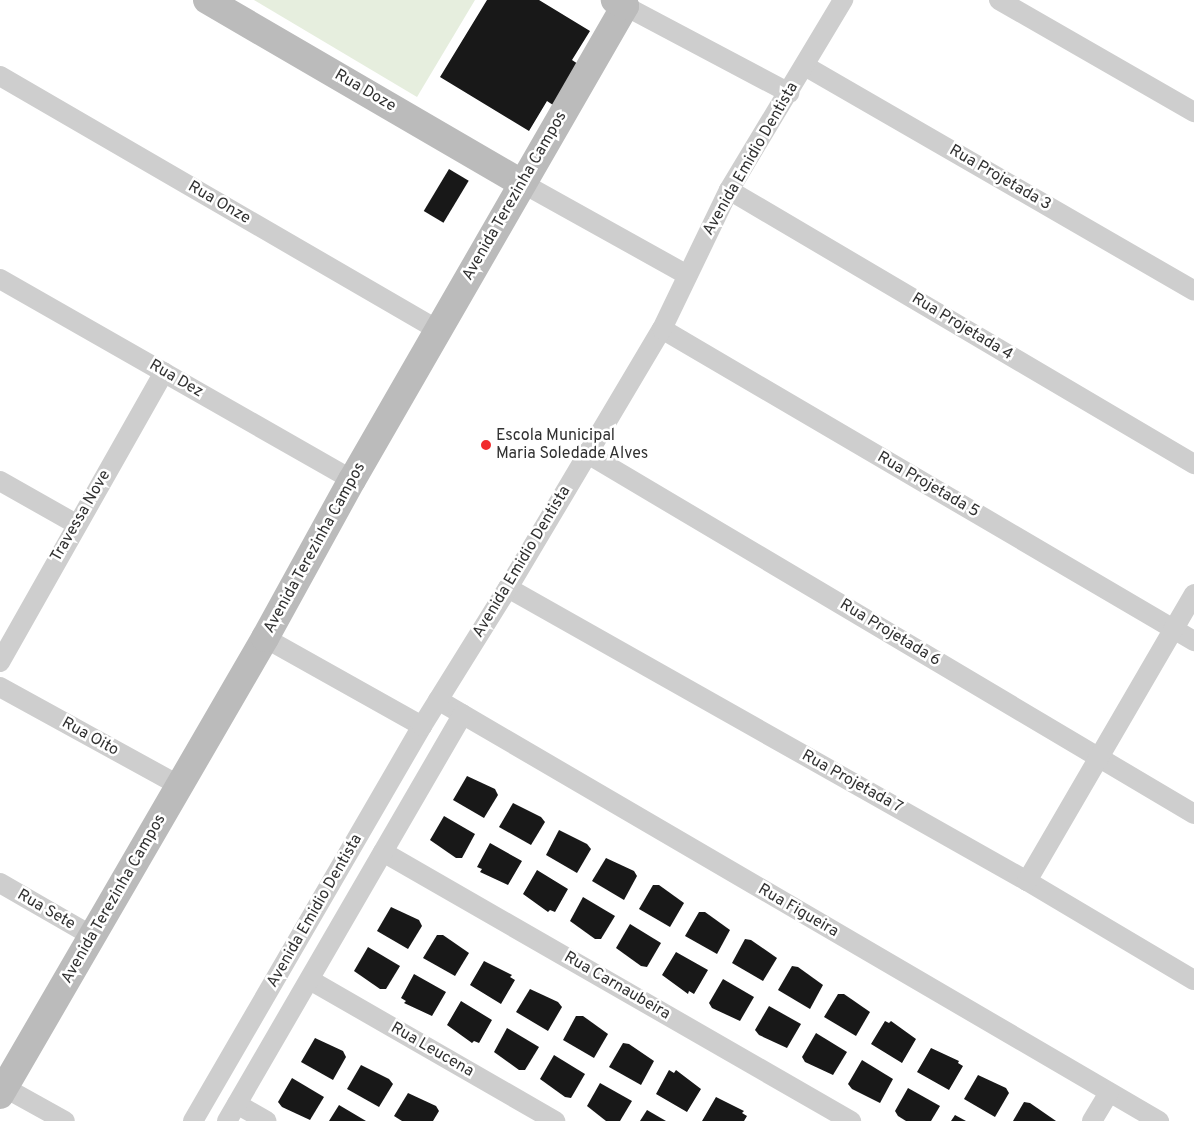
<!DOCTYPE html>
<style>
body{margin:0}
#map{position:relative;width:1194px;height:1121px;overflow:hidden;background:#fff;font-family:Overpass,sans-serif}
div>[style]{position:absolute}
.green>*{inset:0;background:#e6eede}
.building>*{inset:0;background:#181818;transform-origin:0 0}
.street>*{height:20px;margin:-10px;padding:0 10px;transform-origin:10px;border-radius:10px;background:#cecece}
.secondary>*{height:28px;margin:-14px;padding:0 14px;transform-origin:14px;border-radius:14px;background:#bbb}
.dots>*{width:14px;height:14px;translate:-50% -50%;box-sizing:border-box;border:2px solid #fff;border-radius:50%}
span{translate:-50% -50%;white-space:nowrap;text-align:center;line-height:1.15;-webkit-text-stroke:5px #fff;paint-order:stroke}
.street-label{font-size:16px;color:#313131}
.poi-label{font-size:16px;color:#313131}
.left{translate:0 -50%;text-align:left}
</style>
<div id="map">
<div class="green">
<i style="clip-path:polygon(254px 0,475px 0,417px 97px)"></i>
</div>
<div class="building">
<i style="clip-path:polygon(487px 0,539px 0,590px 31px,572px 60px,581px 66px,556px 107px,547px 101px,529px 131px,440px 77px)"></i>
<i style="left:449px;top:169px;width:23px;height:49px;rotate:31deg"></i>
<i style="clip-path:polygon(467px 776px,495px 789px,498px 795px,484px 818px,453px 800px)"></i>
<i style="clip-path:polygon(513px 803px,541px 817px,545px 822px,531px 845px,499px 827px)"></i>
<i style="clip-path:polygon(444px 816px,475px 834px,462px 858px,456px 858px,430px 840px)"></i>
<i style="clip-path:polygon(559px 830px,587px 844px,591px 849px,577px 873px,546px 855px)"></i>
<i style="clip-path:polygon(490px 843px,522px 861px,508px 885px,480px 872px,482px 869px,477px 867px)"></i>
<i style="clip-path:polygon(606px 858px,634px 871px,637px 876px,624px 900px,592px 881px)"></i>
<i style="clip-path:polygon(537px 870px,568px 889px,555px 912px,550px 910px,548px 912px,523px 894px)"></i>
<i style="clip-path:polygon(653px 885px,659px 885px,684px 903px,670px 927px,639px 909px)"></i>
<i style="clip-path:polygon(583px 897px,615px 916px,601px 939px,595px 939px,570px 921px)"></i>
<i style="clip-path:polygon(391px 907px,419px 920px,422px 926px,408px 949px,377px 931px)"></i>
<i style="clip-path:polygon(699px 912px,705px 912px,730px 930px,717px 954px,685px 936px)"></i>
<i style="clip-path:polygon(630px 924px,661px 943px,647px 967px,641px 966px,616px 948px)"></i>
<i style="clip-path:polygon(437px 935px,443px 935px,469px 953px,455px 976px,423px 958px)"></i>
<i style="clip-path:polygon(745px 939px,751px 940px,777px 958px,763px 981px,732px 963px)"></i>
<i style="clip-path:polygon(368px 947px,400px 966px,386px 989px,380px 989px,354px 971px)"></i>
<i style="clip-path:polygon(676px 952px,708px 970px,694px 994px,689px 991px,688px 994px,662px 975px)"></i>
<i style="clip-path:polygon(484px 961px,512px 975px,510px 977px,515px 980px,501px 1004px,470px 985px)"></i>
<i style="clip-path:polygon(792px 966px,798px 967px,823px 985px,810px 1009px,778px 990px)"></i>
<i style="clip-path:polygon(414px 974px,446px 992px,432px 1016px,404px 1003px,406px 1001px,401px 998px)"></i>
<i style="clip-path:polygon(723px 979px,754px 997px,740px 1021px,712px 1008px,709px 1003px)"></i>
<i style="clip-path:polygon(530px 989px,558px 1002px,562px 1007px,548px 1031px,516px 1012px)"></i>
<i style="clip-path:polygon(838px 994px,844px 994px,870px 1012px,856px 1036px,824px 1017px)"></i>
<i style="clip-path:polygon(461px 1001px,492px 1020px,479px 1043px,474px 1041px,472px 1043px,447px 1025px)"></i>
<i style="clip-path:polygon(769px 1006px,801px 1024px,787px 1048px,759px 1035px,755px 1030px)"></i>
<i style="clip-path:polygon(576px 1016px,583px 1016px,608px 1034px,594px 1058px,563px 1040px)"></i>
<i style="clip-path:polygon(885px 1021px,889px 1023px,891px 1021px,916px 1039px,902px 1063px,871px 1044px)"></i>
<i style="clip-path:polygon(507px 1028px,539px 1047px,525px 1070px,519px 1070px,494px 1052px)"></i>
<i style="clip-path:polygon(816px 1033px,847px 1052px,833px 1075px,805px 1062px,802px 1057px)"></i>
<i style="clip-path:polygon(315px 1038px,343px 1051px,346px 1057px,333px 1080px,301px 1062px)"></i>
<i style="clip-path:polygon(623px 1043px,629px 1044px,654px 1061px,641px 1085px,609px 1067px)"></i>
<i style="clip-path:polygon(931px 1048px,959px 1061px,958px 1063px,963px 1066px,949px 1090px,917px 1072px)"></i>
<i style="clip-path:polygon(554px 1055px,585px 1074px,571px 1098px,565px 1097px,540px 1079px)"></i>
<i style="clip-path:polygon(862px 1060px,893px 1079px,880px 1103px,852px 1089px,848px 1084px)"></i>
<i style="clip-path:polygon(361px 1065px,389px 1079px,393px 1084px,379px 1107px,347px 1089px)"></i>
<i style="clip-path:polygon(669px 1070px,674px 1073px,676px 1070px,701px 1089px,687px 1112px,656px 1094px)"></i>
<i style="clip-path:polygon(978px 1075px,1006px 1088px,1009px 1093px,995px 1117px,964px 1099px)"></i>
<i style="clip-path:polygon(292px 1078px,324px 1097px,310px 1120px,282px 1107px,278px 1102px)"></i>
<i style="clip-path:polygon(600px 1083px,632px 1101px,620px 1121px,606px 1121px,587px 1106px)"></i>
<i style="clip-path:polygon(908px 1088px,940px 1106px,931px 1121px,906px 1121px,898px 1116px,895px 1111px)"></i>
<i style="clip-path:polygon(408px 1093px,436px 1106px,439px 1111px,433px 1121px,402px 1121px,394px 1116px)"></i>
<i style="clip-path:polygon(716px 1097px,744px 1111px,742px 1113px,747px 1116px,744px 1121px,702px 1121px)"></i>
<i style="clip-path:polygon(1024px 1102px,1030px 1103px,1056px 1121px,1013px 1121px)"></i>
<i style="clip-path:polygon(339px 1105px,366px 1121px,329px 1121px)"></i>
<i style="clip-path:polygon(647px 1110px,666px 1121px,640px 1121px)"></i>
<i style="clip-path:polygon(955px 1115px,966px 1121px,951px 1121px)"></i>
</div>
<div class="street">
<i style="left:628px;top:0;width:7px;rotate:117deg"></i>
<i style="left:625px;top:6px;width:186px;rotate:27.9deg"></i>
<i style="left:999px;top:0;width:225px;rotate:29.9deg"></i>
<i style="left:805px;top:66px;width:449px;rotate:30deg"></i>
<i style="left:0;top:76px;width:506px;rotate:30.11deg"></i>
<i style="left:522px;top:183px;width:189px;rotate:29.1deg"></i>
<i style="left:729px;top:190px;width:540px;rotate:30.51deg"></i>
<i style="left:0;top:279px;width:405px;rotate:29.7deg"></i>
<i style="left:662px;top:329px;width:617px;rotate:30.39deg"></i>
<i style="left:586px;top:453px;width:707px;rotate:30.7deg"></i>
<i style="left:0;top:481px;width:87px;rotate:29.5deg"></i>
<i style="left:508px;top:588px;width:596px;rotate:29.45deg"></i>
<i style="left:1027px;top:881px;width:194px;rotate:30.7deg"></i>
<i style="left:265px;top:638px;width:180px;rotate:29.3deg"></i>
<i style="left:0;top:662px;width:333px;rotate:-60.5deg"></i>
<i style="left:0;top:687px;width:205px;rotate:28.8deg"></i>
<i style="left:438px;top:700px;width:835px;rotate:30.28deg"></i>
<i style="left:383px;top:852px;width:540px;rotate:29.89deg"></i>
<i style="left:1027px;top:881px;width:332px;rotate:-59.8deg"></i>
<i style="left:0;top:883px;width:106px;rotate:29.9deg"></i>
<i style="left:310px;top:980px;width:283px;rotate:29.9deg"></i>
<i style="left:0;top:1085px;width:74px;rotate:29deg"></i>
<i style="left:237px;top:1104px;width:34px;rotate:30deg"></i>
<i style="left:193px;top:1121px;width:457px;rotate:-59.9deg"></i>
<i style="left:422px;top:726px;width:163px;rotate:-58.1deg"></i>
<i style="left:508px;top:588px;width:301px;rotate:-59.3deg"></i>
<i style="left:662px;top:329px;width:154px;rotate:-64.3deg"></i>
<i style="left:729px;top:190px;width:222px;rotate:-59deg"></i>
<i style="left:227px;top:1121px;width:470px;rotate:-59.9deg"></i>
<i style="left:1092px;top:1121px;width:33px;rotate:-59deg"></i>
</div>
<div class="secondary">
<i style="left:207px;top:0;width:364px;rotate:30.2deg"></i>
<i style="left:0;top:1095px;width:528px;rotate:-59.89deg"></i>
<i style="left:265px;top:638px;width:180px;rotate:-61.2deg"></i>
<i style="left:352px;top:480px;width:547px;rotate:-60.06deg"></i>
<i style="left:625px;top:6px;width:12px;rotate:-149deg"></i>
</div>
<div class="dots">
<i style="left:486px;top:445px;background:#f12a2c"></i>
</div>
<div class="street-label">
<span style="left:365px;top:91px;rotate:30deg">Rua Doze</span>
<span style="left:751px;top:159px;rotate:-60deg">Avenida Emidio Dentista</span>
<span style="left:1000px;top:178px;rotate:30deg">Rua Projetada 3</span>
<span style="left:515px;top:196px;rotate:-60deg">Avenida Terezinha Campos</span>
<span style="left:219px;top:203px;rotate:30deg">Rua Onze</span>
<span style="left:962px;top:327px;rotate:31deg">Rua Projetada 4</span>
<span style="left:176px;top:379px;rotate:30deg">Rua Dez</span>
<span style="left:928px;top:485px;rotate:30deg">Rua Projetada 5</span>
<span style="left:81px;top:516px;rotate:-60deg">Travessa Nove</span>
<span style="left:315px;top:548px;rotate:-61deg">Avenida Terezinha Campos</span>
<span style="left:522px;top:562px;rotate:-59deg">Avenida Emidio Dentista</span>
<span style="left:890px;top:633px;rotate:31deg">Rua Projetada 6</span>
<span style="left:90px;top:737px;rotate:29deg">Rua Oito</span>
<span style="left:852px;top:782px;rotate:29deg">Rua Projetada 7</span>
<span style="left:114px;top:899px;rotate:-60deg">Avenida Terezinha Campos</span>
<span style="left:46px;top:910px;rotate:30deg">Rua Sete</span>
<span style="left:315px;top:911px;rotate:-60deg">Avenida Emidio Dentista</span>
<span style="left:798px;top:911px;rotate:30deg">Rua Figueira</span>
<span style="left:617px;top:986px;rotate:30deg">Rua Carnaubeira</span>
<span style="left:432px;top:1050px;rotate:30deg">Rua Leucena</span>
</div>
<div class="poi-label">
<span class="left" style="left:496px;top:445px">Escola Municipal<br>Maria Soledade Alves</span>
</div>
</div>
